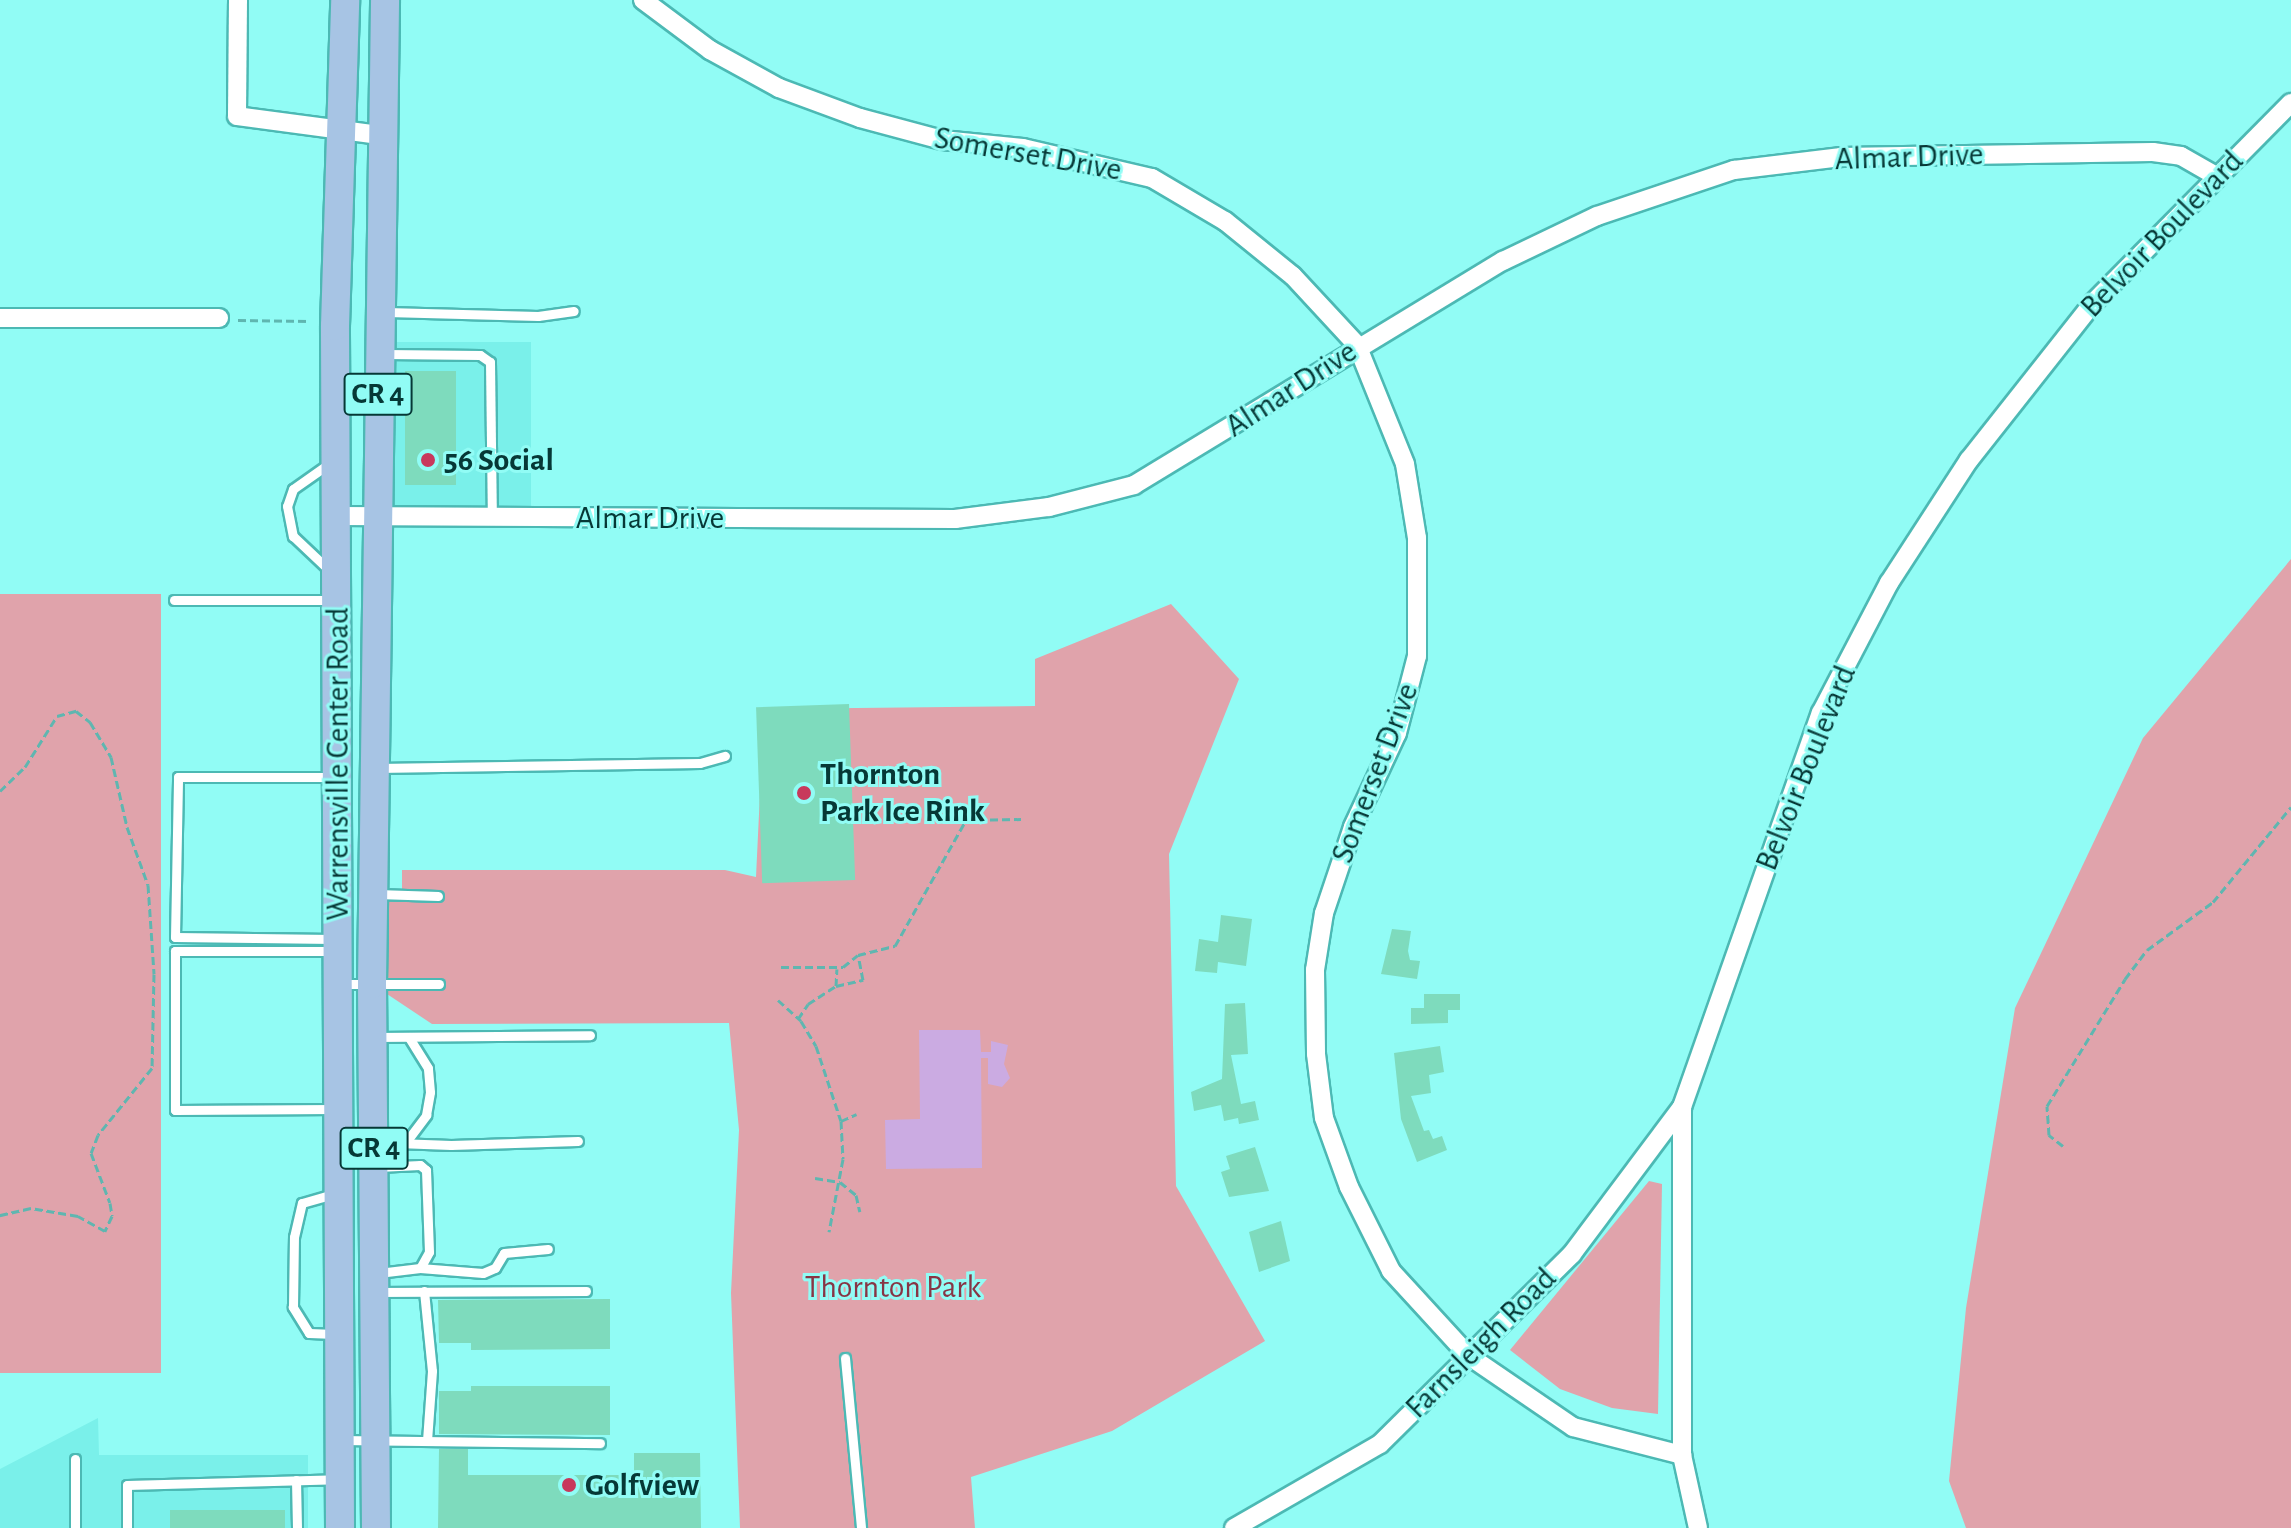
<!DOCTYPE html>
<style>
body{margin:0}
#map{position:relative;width:2291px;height:1528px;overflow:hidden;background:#91fcf5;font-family:"Alegreya Sans",sans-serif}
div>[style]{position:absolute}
.built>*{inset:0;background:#7af0ea;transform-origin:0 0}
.green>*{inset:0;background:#e0a3ab;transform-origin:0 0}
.water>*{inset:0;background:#cbabe2}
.building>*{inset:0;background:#7edbbd;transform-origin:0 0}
.path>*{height:3px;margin-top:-1.5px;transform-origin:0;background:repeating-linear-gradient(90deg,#5fb6b0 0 8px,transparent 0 12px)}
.roads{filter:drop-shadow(2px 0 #4cb9b4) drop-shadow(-2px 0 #4cb9b4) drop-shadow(0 2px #4cb9b4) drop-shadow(0 -2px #4cb9b4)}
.lane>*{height:9px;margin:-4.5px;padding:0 4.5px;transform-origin:4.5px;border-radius:4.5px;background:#fff}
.street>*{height:18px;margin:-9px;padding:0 9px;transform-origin:9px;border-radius:9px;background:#fff}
.primary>*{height:28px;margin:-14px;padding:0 14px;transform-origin:14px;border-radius:14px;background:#a7c4e4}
.dots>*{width:22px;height:22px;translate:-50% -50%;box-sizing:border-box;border:4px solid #91fcf5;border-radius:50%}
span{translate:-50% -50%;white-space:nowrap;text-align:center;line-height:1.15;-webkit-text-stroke:6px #91fcf5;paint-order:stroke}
.shield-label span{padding:2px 6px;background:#91fcf5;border:2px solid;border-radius:6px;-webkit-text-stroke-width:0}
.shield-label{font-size:30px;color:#063836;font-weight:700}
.street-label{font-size:32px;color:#063836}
.poi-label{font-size:32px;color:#063836;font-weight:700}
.left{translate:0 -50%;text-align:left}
.park-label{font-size:32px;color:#883545}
</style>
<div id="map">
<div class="built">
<i style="left:531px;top:342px;width:175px;height:153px;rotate:90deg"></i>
<i style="clip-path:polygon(98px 1418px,99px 1455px,308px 1455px,308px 1528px,0 1528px,0 1469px)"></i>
</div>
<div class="green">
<i style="clip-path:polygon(2291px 559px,2291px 1528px,1966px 1528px,1949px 1481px,1966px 1308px,2015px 1008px,2143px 738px)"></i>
<i style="left:161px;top:594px;width:779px;height:161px;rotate:90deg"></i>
<i style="clip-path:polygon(1171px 604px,1239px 679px,1169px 854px,1176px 1186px,1265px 1341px,1112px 1431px,971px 1477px,975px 1528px,740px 1528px,731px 1293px,739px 1130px,729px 1023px,432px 1024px,372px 984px,373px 894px,402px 894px,402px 870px,725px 870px,756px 877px,764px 709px,1035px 706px,1035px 659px)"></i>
<i style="clip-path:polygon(1649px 1181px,1662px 1184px,1658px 1414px,1612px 1408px,1560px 1389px,1510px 1350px)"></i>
</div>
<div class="water">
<i style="clip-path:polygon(919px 1030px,980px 1030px,981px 1052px,991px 1052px,991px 1041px,1008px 1045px,1004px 1064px,1010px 1078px,1002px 1087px,988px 1084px,988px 1058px,981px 1058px,982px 1168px,886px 1169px,885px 1120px,920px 1119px)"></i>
</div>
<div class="building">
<i style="left:405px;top:371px;width:51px;height:114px"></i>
<i style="left:849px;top:704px;width:176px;height:93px;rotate:88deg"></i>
<i style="clip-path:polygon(1221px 915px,1252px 919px,1246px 966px,1218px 962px,1217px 973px,1195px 971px,1199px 939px,1218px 942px)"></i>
<i style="clip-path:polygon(1392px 929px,1411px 931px,1408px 951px,1410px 960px,1420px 961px,1417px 979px,1381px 974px)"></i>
<i style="clip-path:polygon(1424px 994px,1460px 994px,1460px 1010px,1448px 1010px,1448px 1023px,1411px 1024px,1411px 1008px,1424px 1008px)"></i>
<i style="clip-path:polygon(1245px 1003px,1248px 1054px,1231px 1055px,1241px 1104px,1255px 1101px,1259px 1120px,1239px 1124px,1238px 1118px,1224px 1121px,1221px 1105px,1194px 1111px,1191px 1092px,1222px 1079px,1225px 1004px)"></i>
<i style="clip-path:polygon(1440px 1046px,1444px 1072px,1429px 1075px,1431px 1093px,1411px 1096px,1424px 1131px,1429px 1130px,1433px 1139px,1442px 1136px,1447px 1150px,1417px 1162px,1401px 1119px,1394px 1053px)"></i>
<i style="clip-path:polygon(1255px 1147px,1269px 1191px,1229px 1197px,1221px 1172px,1230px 1169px,1226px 1156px)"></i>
<i style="clip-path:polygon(1281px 1221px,1290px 1261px,1259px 1272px,1249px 1232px)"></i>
<i style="clip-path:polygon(610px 1299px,610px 1349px,471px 1350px,471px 1343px,439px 1343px,438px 1300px)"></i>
<i style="clip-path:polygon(471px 1386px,610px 1386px,610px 1435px,439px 1434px,439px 1391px,471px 1391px)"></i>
<i style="clip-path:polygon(439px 1449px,468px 1449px,468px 1475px,634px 1475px,634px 1453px,700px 1453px,701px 1528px,438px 1528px)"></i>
<i style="left:285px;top:1510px;width:18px;height:115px;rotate:90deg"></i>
</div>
<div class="path">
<i style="left:238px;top:320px;width:72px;rotate:0.8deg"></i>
<i style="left:0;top:791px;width:35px;rotate:-44deg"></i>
<i style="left:25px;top:767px;width:60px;rotate:-57.9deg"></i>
<i style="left:57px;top:716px;width:20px;rotate:-15deg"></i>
<i style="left:76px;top:711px;width:18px;rotate:38deg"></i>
<i style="left:90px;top:722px;width:41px;rotate:59deg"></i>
<i style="left:111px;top:757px;width:72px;rotate:77.1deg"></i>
<i style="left:127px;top:827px;width:62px;rotate:70.1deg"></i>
<i style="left:148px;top:885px;width:89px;rotate:86.1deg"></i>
<i style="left:154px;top:974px;width:94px;rotate:91.2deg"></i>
<i style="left:152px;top:1068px;width:86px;rotate:128.9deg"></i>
<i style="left:98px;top:1135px;width:19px;rotate:111deg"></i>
<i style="left:91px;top:1153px;width:53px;rotate:69.2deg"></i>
<i style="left:110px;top:1203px;width:13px;rotate:81deg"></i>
<i style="left:112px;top:1216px;width:17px;rotate:115deg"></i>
<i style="left:105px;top:1231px;width:31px;rotate:-151deg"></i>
<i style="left:78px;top:1216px;width:48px;rotate:-170.3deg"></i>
<i style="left:31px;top:1208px;width:32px;rotate:167deg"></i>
<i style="left:781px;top:967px;width:62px"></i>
<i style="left:843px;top:967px;width:19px;rotate:-39deg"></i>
<i style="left:858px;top:955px;width:38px;rotate:-14deg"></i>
<i style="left:895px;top:946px;width:145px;rotate:-60.6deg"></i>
<i style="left:966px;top:820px;width:55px;rotate:-1deg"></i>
<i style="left:836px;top:986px;width:28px;rotate:-13deg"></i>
<i style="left:863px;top:980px;width:25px;rotate:-101deg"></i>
<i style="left:778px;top:1000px;width:31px;rotate:42deg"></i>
<i style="left:801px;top:1021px;width:29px;rotate:59deg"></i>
<i style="left:816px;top:1046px;width:79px;rotate:71.6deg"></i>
<i style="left:841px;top:1121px;width:38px;rotate:87deg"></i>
<i style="left:843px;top:1159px;width:74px;rotate:100.9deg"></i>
<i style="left:798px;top:1019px;width:18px;rotate:-56deg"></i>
<i style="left:808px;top:1004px;width:33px;rotate:-33deg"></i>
<i style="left:836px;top:986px;width:17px;rotate:-87deg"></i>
<i style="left:841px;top:1121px;width:17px;rotate:-24deg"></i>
<i style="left:2063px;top:1146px;width:18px;rotate:-142deg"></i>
<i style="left:2049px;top:1135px;width:29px;rotate:-94deg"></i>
<i style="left:2047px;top:1106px;width:149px;rotate:-58.4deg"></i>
<i style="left:2125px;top:979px;width:36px;rotate:-53deg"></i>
<i style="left:2147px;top:950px;width:82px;rotate:-36deg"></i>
<i style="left:2213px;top:902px;width:123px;rotate:-50.6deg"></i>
<i style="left:815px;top:1178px;width:25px;rotate:9deg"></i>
<i style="left:840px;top:1182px;width:21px;rotate:39deg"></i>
<i style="left:856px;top:1195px;width:17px;rotate:77deg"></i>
</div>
<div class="roads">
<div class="lane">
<i style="left:386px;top:312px;width:152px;rotate:1.5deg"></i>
<i style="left:538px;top:316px;width:36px;rotate:-8deg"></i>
<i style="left:385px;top:354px;width:95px;rotate:0.6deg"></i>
<i style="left:480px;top:355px;width:12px;rotate:35deg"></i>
<i style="left:490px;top:362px;width:155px;rotate:89.3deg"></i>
<i style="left:330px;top:463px;width:45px;rotate:144.9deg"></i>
<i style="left:293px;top:489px;width:18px;rotate:109deg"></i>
<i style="left:287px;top:506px;width:31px;rotate:79deg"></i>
<i style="left:293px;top:536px;width:51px;rotate:43.4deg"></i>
<i style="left:174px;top:600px;width:159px"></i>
<i style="left:377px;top:768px;width:323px;rotate:-0.9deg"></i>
<i style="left:700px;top:763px;width:26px;rotate:-16deg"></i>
<i style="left:377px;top:894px;width:61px;rotate:1.9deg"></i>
<i style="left:333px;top:939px;width:158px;rotate:-179.3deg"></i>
<i style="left:175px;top:937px;width:160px;rotate:-88.9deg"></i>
<i style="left:178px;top:777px;width:156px"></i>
<i style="left:336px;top:951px;width:161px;rotate:180deg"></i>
<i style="left:175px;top:951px;width:159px;rotate:90deg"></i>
<i style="left:175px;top:1110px;width:161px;rotate:-0.4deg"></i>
<i style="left:342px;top:984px;width:97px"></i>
<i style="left:376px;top:1037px;width:214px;rotate:-0.5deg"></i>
<i style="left:343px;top:1141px;width:108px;rotate:2.1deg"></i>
<i style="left:451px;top:1145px;width:127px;rotate:-1.8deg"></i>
<i style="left:406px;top:1142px;width:34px;rotate:-53deg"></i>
<i style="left:426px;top:1115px;width:23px;rotate:-80deg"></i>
<i style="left:430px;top:1092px;width:24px;rotate:-95deg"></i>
<i style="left:428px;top:1068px;width:36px;rotate:-122deg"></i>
<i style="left:378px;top:1167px;width:42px;rotate:-2.7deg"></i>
<i style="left:420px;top:1165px;width:8px;rotate:40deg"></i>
<i style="left:426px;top:1170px;width:82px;rotate:87.9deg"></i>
<i style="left:429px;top:1252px;width:18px;rotate:119deg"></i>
<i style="left:420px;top:1268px;width:42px;rotate:173.2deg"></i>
<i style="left:420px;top:1268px;width:63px;rotate:4.5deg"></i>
<i style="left:483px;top:1273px;width:13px;rotate:-23deg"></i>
<i style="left:495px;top:1268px;width:17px;rotate:-59deg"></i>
<i style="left:504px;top:1253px;width:44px;rotate:-5.2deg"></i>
<i style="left:424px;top:1291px;width:80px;rotate:84.3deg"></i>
<i style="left:432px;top:1371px;width:70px;rotate:94.1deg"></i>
<i style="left:379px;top:1292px;width:207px;rotate:-0.3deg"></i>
<i style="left:335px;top:1334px;width:26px;rotate:-178deg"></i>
<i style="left:309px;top:1333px;width:31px;rotate:-122deg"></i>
<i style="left:293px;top:1307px;width:70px;rotate:-89.2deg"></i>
<i style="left:294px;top:1237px;width:35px;rotate:-77deg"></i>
<i style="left:302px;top:1203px;width:35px;rotate:-16deg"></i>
<i style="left:845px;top:1358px;width:171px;rotate:84.6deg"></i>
<i style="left:344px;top:1440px;width:256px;rotate:0.7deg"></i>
<i style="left:75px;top:1459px;width:69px;rotate:90deg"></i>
<i style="left:296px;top:1480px;width:48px;rotate:88.8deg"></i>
<i style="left:127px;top:1528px;width:43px;rotate:-90deg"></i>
<i style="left:127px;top:1485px;width:210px;rotate:-1.6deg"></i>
</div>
<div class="street">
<i style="left:238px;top:0;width:116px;rotate:90.5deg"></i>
<i style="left:237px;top:116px;width:144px;rotate:7.6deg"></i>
<i style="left:643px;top:0;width:84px;rotate:36.7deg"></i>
<i style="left:710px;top:50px;width:79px;rotate:28.8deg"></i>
<i style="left:779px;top:88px;width:86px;rotate:20.3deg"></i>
<i style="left:860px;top:118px;width:85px;rotate:15deg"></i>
<i style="left:942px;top:140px;width:81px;rotate:5.6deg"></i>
<i style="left:1023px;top:148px;width:132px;rotate:13.1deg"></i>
<i style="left:1152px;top:178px;width:85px;rotate:30.5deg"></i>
<i style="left:1225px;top:221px;width:87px;rotate:39deg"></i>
<i style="left:1293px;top:276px;width:94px;rotate:47.2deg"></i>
<i style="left:1357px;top:345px;width:128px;rotate:68deg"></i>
<i style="left:1405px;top:464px;width:75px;rotate:80.8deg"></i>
<i style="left:1417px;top:538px;width:118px;rotate:90deg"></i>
<i style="left:1417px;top:656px;width:80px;rotate:104.6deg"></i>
<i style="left:1397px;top:733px;width:104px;rotate:115.1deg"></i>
<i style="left:1353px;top:827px;width:91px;rotate:108.6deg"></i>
<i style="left:1324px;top:913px;width:58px;rotate:99deg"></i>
<i style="left:1315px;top:970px;width:84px;rotate:89.3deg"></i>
<i style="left:1316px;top:1054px;width:64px;rotate:82.9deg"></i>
<i style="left:1324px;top:1118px;width:73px;rotate:70.1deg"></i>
<i style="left:1349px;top:1187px;width:94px;rotate:63.4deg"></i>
<i style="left:1391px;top:1271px;width:115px;rotate:47.5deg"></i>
<i style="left:1469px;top:1356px;width:126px;rotate:34.3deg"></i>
<i style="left:1573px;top:1427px;width:113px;rotate:14.4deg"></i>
<i style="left:0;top:318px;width:219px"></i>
<i style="left:337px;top:516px;width:618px;rotate:0.28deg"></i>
<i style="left:955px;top:519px;width:95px;rotate:-7.3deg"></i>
<i style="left:1049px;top:507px;width:88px;rotate:-14.5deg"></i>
<i style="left:1134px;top:485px;width:432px;rotate:-31.3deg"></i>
<i style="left:1503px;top:261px;width:104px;rotate:-25.6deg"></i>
<i style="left:1597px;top:216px;width:145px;rotate:-18.6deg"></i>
<i style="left:1734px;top:170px;width:108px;rotate:-6.9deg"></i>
<i style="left:1841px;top:157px;width:312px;rotate:-0.9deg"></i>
<i style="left:2153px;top:152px;width:28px;rotate:8deg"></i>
<i style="left:2181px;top:156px;width:40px;rotate:29.7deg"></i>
<i style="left:1234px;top:1528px;width:168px;rotate:-29.9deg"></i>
<i style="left:1380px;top:1444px;width:270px;rotate:-44.7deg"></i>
<i style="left:1572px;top:1254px;width:184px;rotate:-53.2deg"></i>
<i style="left:1698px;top:1528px;width:75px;rotate:-102.4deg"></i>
<i style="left:1682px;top:1455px;width:348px;rotate:-90deg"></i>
<i style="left:1682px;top:1107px;width:418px;rotate:-70.6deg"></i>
<i style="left:1821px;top:713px;width:147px;rotate:-62.4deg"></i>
<i style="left:1889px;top:583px;width:147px;rotate:-57deg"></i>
<i style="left:1969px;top:460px;width:199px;rotate:-51.7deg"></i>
<i style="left:2092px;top:304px;width:283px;rotate:-45.3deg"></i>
</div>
<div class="primary">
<i style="left:340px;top:1528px;width:1202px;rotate:-90.24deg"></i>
<i style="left:335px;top:326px;width:326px;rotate:-88.2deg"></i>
<i style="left:376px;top:1528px;width:544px;rotate:-90.42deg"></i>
<i style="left:372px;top:984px;width:984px;rotate:-89.24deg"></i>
</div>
</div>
<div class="dots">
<i style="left:428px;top:460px;background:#c8395c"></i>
<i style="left:804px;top:793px;background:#c8395c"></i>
<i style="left:569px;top:1485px;background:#c8395c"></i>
</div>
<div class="shield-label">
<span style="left:378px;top:394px">CR 4</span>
<span style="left:374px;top:1148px">CR 4</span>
</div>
<div class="street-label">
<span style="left:1028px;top:154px;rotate:10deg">Somerset Drive</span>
<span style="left:1909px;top:157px;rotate:-2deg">Almar Drive</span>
<span style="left:2162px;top:234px;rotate:-46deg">Belvoir Boulevard</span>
<span style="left:1291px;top:389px;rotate:-33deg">Almar Drive</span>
<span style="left:650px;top:518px">Almar Drive</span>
<span style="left:338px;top:764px;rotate:-90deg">Warrensville Center Road</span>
<span style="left:1806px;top:768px;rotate:-68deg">Belvoir Boulevard</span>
<span style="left:1375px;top:773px;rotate:-69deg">Somerset Drive</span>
<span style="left:1481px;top:1343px;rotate:-45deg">Farnsleigh Road</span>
</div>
<div class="poi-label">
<span class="left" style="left:444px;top:460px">56 Social</span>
<span class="left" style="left:820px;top:793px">Thornton<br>Park Ice Rink</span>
<span class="left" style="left:585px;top:1485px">Golfview</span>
</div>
<div class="park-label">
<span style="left:893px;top:1287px">Thornton Park</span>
</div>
</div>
